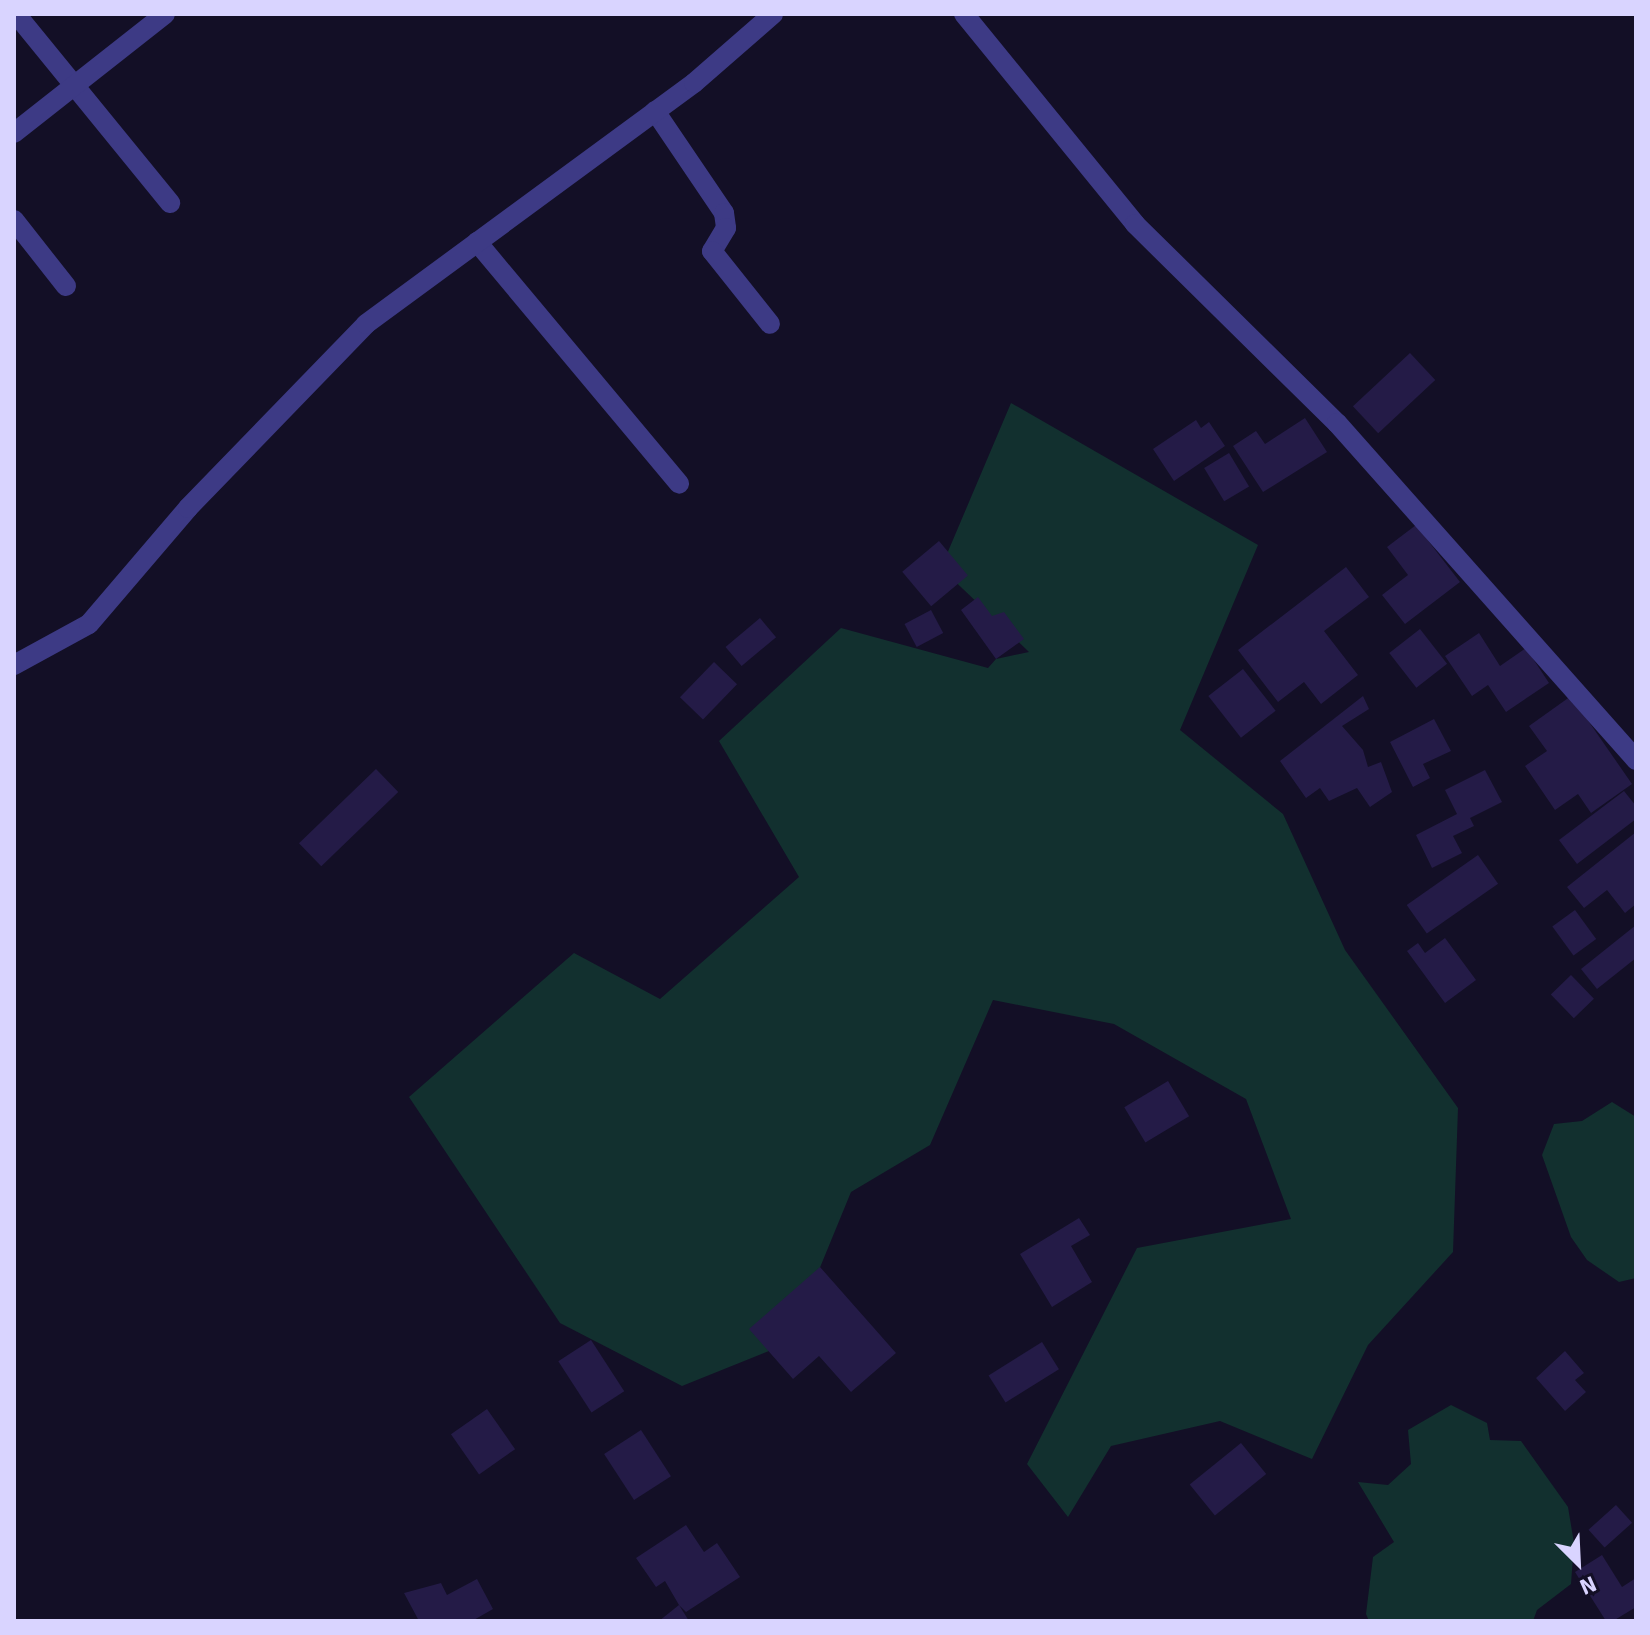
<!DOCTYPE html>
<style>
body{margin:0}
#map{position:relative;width:1650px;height:1635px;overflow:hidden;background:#130f26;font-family:Signika,sans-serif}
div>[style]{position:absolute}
.green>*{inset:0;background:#12302f}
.building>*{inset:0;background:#241b47;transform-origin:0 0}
.minor>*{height:20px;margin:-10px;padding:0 10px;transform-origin:10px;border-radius:10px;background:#3d3a85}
span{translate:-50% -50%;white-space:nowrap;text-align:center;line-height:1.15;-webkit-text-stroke:8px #130f26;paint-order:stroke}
.frame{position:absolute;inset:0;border:16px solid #d9d4ff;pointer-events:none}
.north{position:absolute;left:1538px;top:1523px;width:80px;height:80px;-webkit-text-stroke:6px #130f26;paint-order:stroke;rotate:156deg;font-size:22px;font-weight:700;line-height:32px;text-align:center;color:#d9d4ff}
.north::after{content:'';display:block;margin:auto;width:28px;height:36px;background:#d9d4ff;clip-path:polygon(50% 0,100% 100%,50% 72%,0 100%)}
</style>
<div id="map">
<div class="green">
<i style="clip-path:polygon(1011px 403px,1258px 545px,1180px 730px,1283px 814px,1345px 950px,1458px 1108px,1453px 1252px,1368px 1345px,1312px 1459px,1220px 1421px,1111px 1446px,1068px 1517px,1027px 1464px,1137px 1248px,1291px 1219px,1246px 1099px,1114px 1024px,993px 1000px,930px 1145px,851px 1192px,789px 1343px,682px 1386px,560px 1323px,409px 1097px,574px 953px,660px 999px,799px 877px,719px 741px,841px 628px,988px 668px,996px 659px,1029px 652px,941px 568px)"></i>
<i style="clip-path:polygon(1612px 1102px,1636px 1117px,1636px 1278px,1619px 1282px,1587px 1260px,1571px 1237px,1542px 1155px,1554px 1124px,1582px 1121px)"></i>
<i style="clip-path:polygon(1451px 1405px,1487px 1423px,1490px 1440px,1521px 1441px,1568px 1507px,1574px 1543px,1571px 1584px,1537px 1610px,1533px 1621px,1369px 1621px,1366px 1614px,1373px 1557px,1394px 1542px,1358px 1482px,1388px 1485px,1411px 1464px,1408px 1430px)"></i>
</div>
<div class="building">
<i style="left:1410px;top:353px;width:37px;height:78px;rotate:47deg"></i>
<i style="clip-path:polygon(1305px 418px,1327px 452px,1263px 492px,1233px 446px,1256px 431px,1265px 444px)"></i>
<i style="clip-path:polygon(1196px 420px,1201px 428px,1209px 422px,1225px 446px,1174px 481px,1153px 449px)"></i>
<i style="left:1229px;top:453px;width:39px;height:29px;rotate:59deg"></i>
<i style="clip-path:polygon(1416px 525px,1460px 582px,1405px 624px,1382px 595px,1408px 575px,1387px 547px)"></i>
<i style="left:939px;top:541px;width:45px;height:48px;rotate:50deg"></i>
<i style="clip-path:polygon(1346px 567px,1369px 597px,1324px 631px,1358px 675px,1321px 704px,1304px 682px,1278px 702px,1238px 650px)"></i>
<i style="clip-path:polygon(978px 597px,992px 616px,1004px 612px,1024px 639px,996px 659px,961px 610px)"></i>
<i style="left:931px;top:610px;width:26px;height:30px;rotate:62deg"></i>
<i style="left:760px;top:618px;width:25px;height:45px;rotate:50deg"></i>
<i style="left:1420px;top:629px;width:44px;height:39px;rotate:52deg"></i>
<i style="clip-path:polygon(1479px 633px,1500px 666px,1526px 648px,1549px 683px,1506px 712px,1488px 685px,1472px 696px,1445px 656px)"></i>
<i style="left:714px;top:662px;width:32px;height:49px;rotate:44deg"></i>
<i style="left:1243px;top:669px;width:53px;height:44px;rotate:52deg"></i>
<i style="clip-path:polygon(1363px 696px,1369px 709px,1342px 726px,1363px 750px,1368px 767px,1381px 762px,1392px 792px,1370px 807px,1357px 788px,1329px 801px,1320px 788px,1306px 798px,1280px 761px)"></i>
<i style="clip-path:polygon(1571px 696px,1632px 784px,1591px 813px,1578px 794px,1555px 810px,1525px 766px,1547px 751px,1529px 726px)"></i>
<i style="clip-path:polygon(1434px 719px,1451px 751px,1423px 764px,1430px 778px,1413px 787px,1390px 742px)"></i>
<i style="left:376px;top:769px;width:32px;height:107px;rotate:46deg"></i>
<i style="clip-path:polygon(1485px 770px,1502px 802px,1470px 818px,1474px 826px,1453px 836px,1462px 853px,1432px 868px,1416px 835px,1457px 814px,1445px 790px)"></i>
<i style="clip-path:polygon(1624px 791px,1636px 806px,1636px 819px,1577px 864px,1559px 840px)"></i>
<i style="clip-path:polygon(1636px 832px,1636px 904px,1625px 913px,1607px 890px,1584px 908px,1567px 887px)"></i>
<i style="left:1478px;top:855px;width:35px;height:87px;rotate:55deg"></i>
<i style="left:1575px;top:910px;width:36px;height:28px;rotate:54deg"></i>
<i style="clip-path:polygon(1636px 925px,1636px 958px,1597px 989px,1581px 969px)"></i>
<i style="clip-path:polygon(1445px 938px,1476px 980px,1445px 1003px,1407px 951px,1418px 943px,1425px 953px)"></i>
<i style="left:1571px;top:975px;width:33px;height:28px;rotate:46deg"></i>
<i style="left:1168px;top:1081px;width:41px;height:51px;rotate:59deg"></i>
<i style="clip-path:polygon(1079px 1218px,1090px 1235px,1071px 1246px,1092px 1282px,1052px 1307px,1020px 1254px)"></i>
<i style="clip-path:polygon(820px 1267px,896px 1353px,851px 1392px,819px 1356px,793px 1379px,749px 1329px)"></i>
<i style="left:591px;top:1340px;width:61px;height:39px;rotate:57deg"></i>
<i style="left:1042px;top:1342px;width:32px;height:63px;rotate:58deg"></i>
<i style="clip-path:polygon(1565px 1351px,1584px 1373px,1575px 1380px,1586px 1392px,1565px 1411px,1536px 1378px)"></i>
<i style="left:487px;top:1409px;width:49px;height:44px;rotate:55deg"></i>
<i style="left:641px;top:1430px;width:55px;height:44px;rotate:57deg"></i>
<i style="left:1241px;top:1443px;width:40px;height:66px;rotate:51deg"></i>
<i style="left:1616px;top:1505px;width:24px;height:37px;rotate:48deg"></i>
<i style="clip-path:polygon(686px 1525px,704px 1552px,717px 1543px,740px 1577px,686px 1612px,679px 1605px,689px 1621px,659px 1621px,679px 1605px,665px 1581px,656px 1587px,636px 1558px)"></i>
<i style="clip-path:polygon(1602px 1555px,1622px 1587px,1636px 1578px,1636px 1607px,1613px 1621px,1606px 1621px,1575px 1572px)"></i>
<i style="clip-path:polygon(477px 1579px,493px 1609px,472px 1621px,419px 1621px,404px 1593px,441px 1583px,447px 1595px)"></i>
</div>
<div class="minor">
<i style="left:16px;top:14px;width:244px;rotate:50.8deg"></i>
<i style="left:964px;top:14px;width:271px;rotate:50.8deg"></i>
<i style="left:1135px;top:224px;width:284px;rotate:44.6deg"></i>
<i style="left:1337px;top:423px;width:451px;rotate:48.4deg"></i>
<i style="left:655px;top:111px;width:123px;rotate:55.9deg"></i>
<i style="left:724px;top:213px;width:15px;rotate:82deg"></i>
<i style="left:726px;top:228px;width:27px;rotate:121deg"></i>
<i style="left:712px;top:251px;width:93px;rotate:51.5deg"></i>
<i style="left:14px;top:133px;width:192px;rotate:-38.2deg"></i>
<i style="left:14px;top:220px;width:84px;rotate:51.8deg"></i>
<i style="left:477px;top:242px;width:315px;rotate:50.1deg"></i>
<i style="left:14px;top:665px;width:85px;rotate:-28.7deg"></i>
<i style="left:89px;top:624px;width:153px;rotate:-49.5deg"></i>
<i style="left:188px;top:508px;width:256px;rotate:-45.9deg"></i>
<i style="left:366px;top:324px;width:407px;rotate:-36.3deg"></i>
<i style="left:694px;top:83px;width:105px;rotate:-41.1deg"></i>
</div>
<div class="frame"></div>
<div class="north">N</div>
</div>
